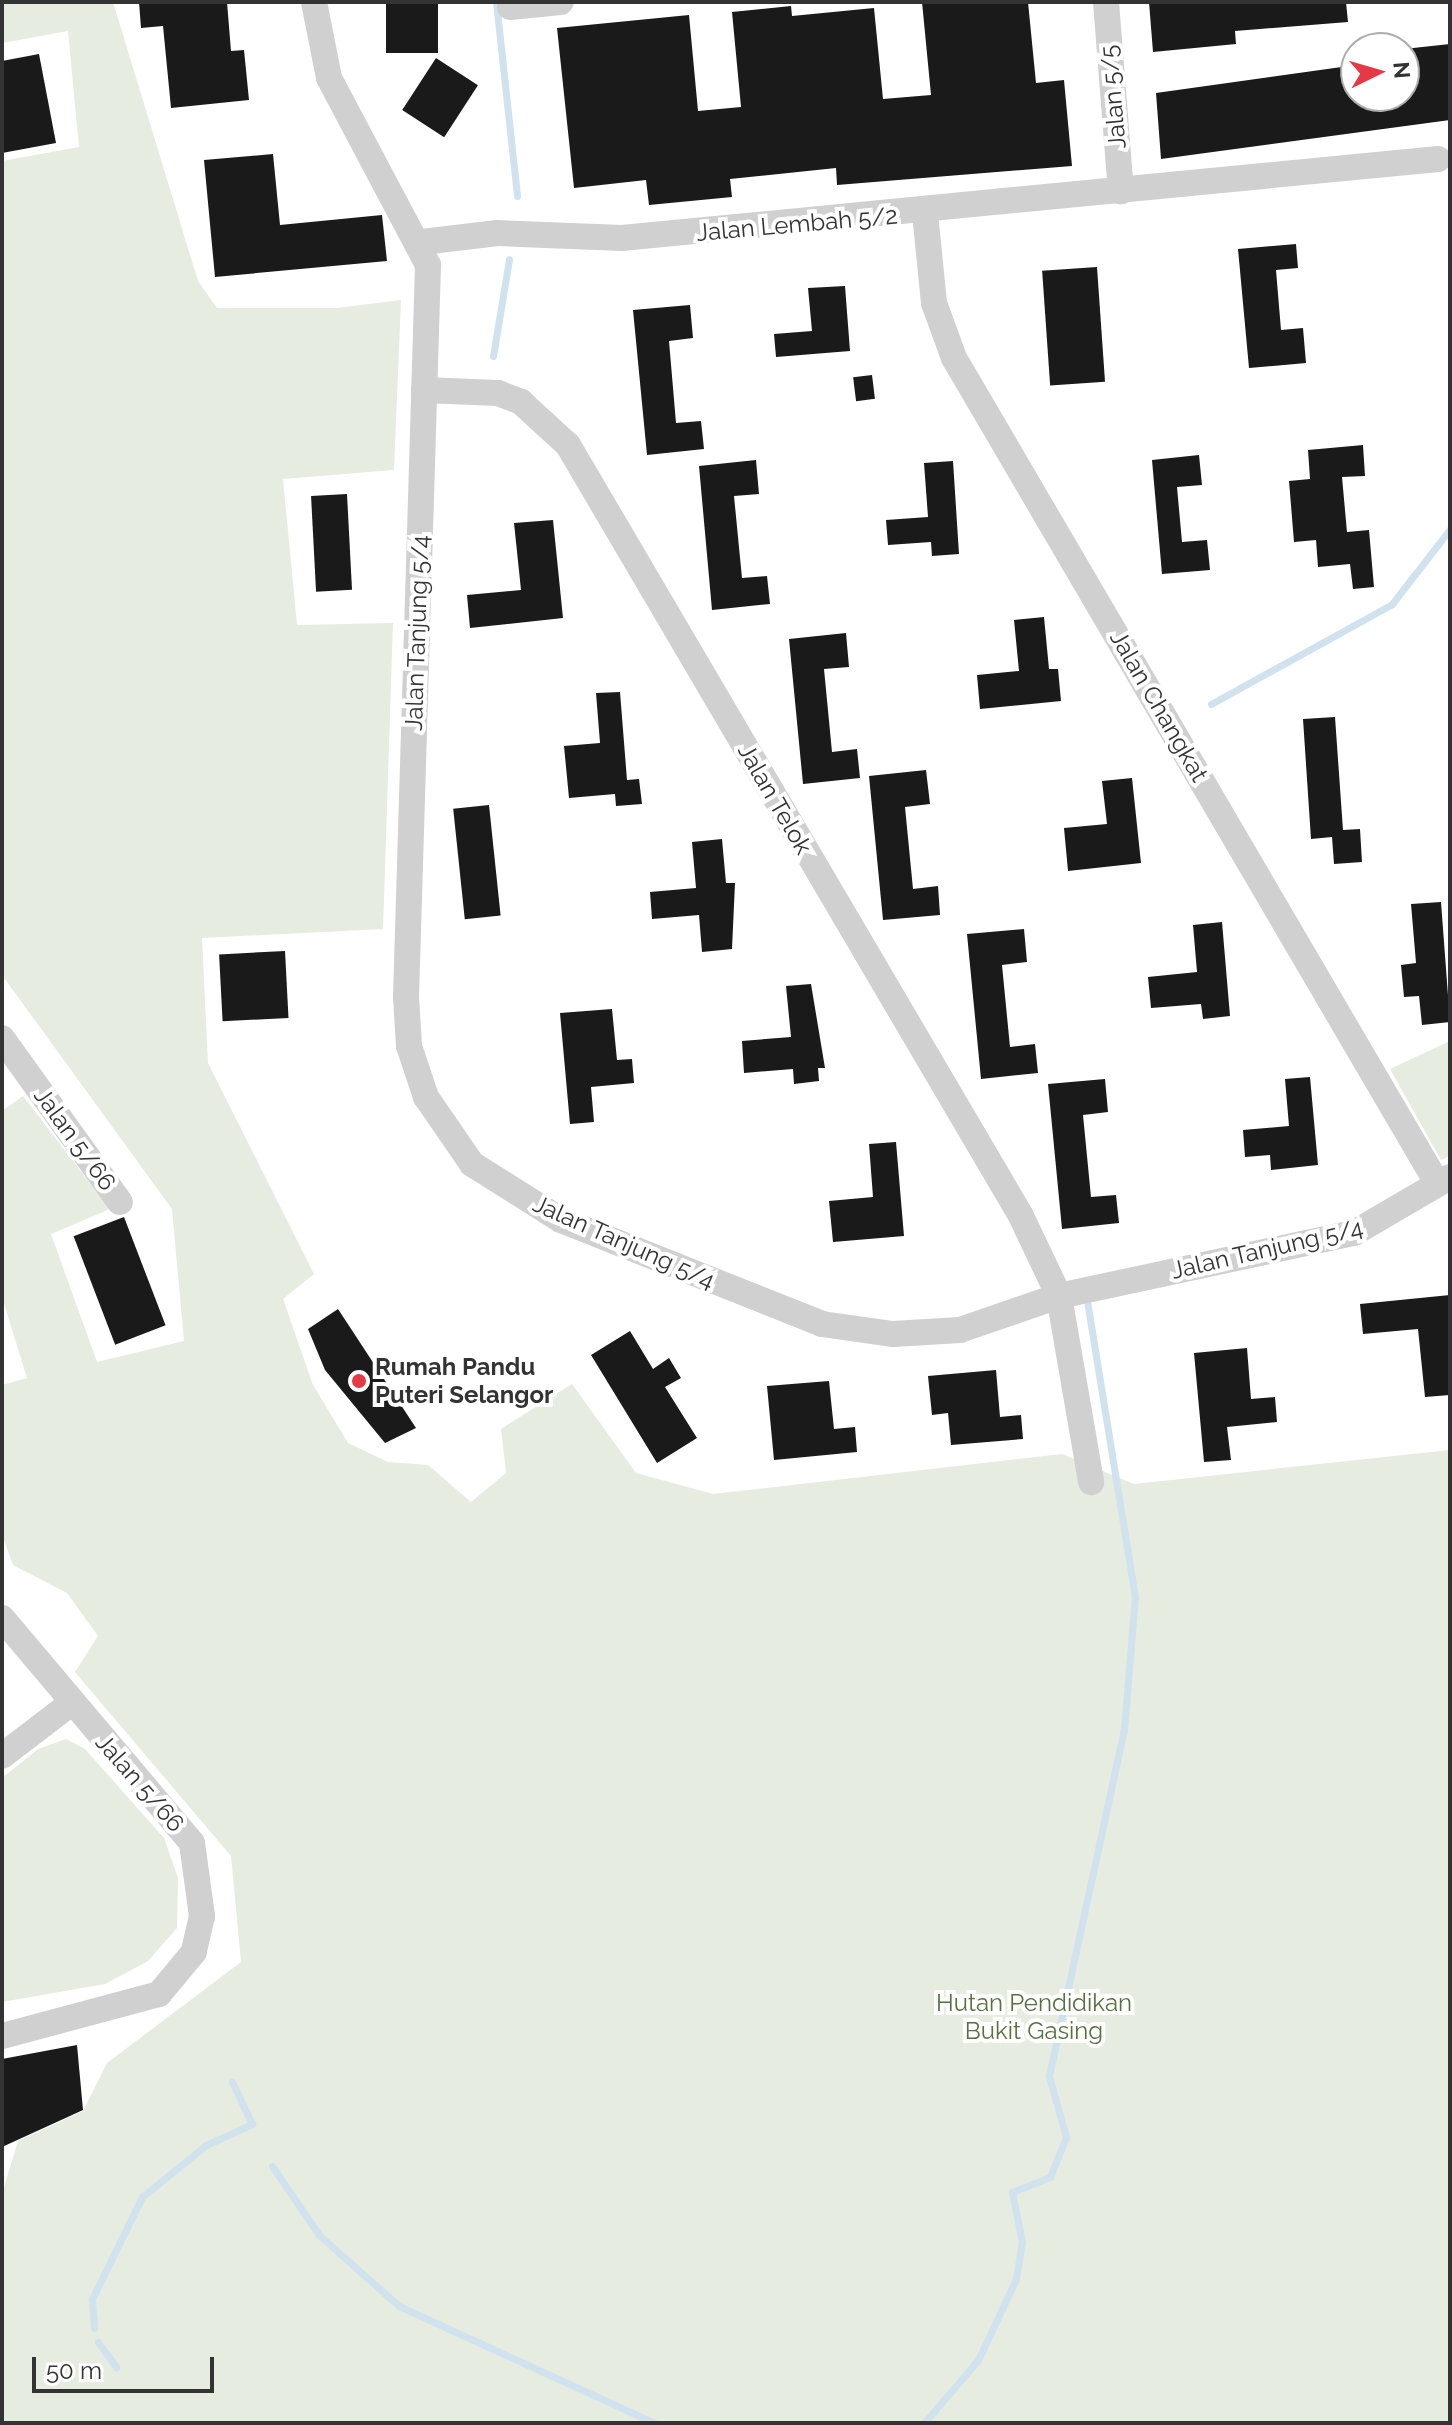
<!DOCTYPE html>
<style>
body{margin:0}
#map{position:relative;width:1452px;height:2425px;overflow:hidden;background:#fff;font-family:Raleway,sans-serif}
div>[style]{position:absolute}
.green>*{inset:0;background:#e6ecdf}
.stream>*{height:7px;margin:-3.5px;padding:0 3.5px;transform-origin:3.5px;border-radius:3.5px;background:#cfe2ee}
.building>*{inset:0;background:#1a1a1a;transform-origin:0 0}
.street>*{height:26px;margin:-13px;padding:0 13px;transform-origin:13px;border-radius:13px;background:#d0d0d0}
.dots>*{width:22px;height:22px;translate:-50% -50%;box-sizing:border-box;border:4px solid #fff;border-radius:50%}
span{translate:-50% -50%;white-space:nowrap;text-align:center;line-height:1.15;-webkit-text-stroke:8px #fff;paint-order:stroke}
.street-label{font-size:24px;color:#333}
.poi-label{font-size:24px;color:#333;font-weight:700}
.left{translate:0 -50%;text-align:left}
.park-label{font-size:24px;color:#56703f}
.frame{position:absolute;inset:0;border:4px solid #333;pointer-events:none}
.north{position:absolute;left:1340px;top:32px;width:80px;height:80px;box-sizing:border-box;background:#fff;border:2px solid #adadad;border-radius:50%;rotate:85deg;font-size:22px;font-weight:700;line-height:32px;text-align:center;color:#333}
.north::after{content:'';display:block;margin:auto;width:28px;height:36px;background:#e63946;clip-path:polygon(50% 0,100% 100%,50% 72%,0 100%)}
.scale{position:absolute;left:32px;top:2357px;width:182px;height:36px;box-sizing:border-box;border:4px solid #333;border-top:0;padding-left:10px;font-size:24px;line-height:28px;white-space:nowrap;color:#333;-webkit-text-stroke:6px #fff;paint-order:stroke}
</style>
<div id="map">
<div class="green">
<i style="clip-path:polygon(2px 2px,113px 2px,198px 281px,217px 308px,337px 308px,401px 300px,394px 470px,283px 479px,297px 625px,393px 623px,383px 929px,202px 938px,208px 1063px,314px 1274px,283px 1299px,313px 1385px,348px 1443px,388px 1462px,428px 1465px,471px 1502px,506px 1473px,501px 1429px,572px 1384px,636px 1473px,713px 1494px,1062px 1454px,1134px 1484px,1450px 1450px,1450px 2423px,2px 2423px,2px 2194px,18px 2141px,83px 2111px,107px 2063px,241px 1962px,231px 1856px,75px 1672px,98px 1636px,67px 1593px,13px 1565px,2px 1534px,2px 1385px,27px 1378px,2px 1297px,2px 1111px,23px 1096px,110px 1209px,51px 1234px,97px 1362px,184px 1341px,172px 1209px,2px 975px,2px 161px,79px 147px,68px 31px,2px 43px)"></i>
<i style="clip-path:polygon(1450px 1041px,1450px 1156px,1441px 1160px,1390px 1069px)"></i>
<i style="clip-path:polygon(66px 1739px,85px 1749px,164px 1838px,178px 1878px,177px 1928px,148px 1961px,105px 1984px,2px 2002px,2px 1778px,38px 1749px)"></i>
</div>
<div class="stream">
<i style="left:496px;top:2px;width:195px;rotate:83.8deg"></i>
<i style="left:493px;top:356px;width:98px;rotate:-80.6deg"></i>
<i style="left:1211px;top:704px;width:207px;rotate:-28.9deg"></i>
<i style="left:1392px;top:604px;width:95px;rotate:-52.3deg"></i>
<i style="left:272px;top:2166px;width:83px;rotate:55.7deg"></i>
<i style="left:319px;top:2235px;width:107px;rotate:41.6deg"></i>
<i style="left:399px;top:2306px;width:281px;rotate:24.6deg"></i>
<i style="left:94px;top:2328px;width:29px;rotate:-94deg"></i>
<i style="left:92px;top:2299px;width:114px;rotate:-63.9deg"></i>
<i style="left:142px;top:2197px;width:82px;rotate:-39.1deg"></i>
<i style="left:206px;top:2145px;width:51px;rotate:-24.5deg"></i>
<i style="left:252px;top:2124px;width:47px;rotate:-115.5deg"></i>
<i style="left:98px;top:2342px;width:31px;rotate:54deg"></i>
<i style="left:924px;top:2423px;width:83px;rotate:-49.4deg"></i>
<i style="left:978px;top:2360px;width:89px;rotate:-64.9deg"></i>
<i style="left:1016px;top:2279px;width:37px;rotate:-81deg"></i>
<i style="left:1022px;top:2242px;width:51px;rotate:-101.3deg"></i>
<i style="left:1012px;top:2192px;width:41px;rotate:-21.5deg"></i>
<i style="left:1050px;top:2177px;width:43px;rotate:-68.2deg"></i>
<i style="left:1066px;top:2137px;width:63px;rotate:-105.6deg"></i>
<i style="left:1049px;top:2076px;width:354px;rotate:-77.8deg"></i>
<i style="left:1124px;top:1730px;width:133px;rotate:-85.3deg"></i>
<i style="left:1135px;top:1597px;width:302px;rotate:-99.2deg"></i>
</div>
<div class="building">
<i style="clip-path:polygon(139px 2px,227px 2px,231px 51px,244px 50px,249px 100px,171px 108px,163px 26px,141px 28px)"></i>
<i style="left:386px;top:2px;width:52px;height:51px"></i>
<i style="clip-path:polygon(922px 2px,1028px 2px,1036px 83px,1064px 80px,1072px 166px,837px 185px,836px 168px,730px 179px,732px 197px,649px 205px,646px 180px,574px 188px,557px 28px,689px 15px,698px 111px,741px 107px,732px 12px,791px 6px,792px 16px,874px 8px,883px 99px,931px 95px)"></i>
<i style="clip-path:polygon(1149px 2px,1346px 2px,1348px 22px,1235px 31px,1236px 44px,1153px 52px)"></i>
<i style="clip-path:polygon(1450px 44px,1450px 120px,1161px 159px,1156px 93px,1356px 65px,1356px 96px,1404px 96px,1404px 49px)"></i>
<i style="clip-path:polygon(39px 54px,56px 143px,2px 153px,2px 61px)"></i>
<i style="left:436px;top:58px;width:50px;height:62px;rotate:33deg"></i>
<i style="clip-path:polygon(273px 154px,280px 225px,382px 215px,387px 261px,215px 277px,204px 160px)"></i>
<i style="clip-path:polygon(1296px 244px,1298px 268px,1276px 270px,1281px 330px,1303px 328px,1306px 363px,1249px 368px,1238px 249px)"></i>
<i style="left:1097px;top:267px;width:115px;height:55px;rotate:86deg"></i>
<i style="clip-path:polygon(845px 286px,850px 351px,776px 357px,774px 334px,812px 331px,808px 288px)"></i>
<i style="clip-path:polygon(690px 305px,693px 338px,669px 341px,676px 423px,701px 421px,704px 449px,647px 455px,633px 310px)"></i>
<i style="left:872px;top:375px;width:24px;height:19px;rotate:83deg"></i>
<i style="clip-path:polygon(1363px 445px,1365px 476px,1342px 477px,1347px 532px,1369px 530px,1374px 587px,1353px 589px,1350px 564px,1318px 567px,1316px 540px,1294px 542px,1289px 481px,1310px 479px,1308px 450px)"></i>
<i style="clip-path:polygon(1199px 455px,1202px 485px,1177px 487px,1182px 542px,1207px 540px,1210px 570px,1162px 574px,1152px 460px)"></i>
<i style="clip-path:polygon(756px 460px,759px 494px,734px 496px,742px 578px,767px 576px,770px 604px,712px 610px,699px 466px)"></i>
<i style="clip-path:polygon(953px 461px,959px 554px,932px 556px,931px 542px,888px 545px,886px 520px,928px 517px,924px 463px)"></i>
<i style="left:347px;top:494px;width:96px;height:36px;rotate:87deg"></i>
<i style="clip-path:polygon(553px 520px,563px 618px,470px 628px,467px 595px,521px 590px,514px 523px)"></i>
<i style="clip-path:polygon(1044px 617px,1049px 669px,1058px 669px,1061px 701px,980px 709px,977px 675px,1019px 671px,1014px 620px)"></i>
<i style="clip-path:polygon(846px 633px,849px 667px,824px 669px,832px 752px,857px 749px,860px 778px,803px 784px,789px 639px)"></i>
<i style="clip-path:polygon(620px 692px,627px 780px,639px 779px,642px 804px,616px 806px,615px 794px,569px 798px,564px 746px,600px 743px,596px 693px)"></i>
<i style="clip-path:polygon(1335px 717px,1343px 830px,1360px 829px,1362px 862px,1334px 864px,1332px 837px,1311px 839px,1303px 719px)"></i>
<i style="clip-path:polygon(926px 770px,930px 804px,905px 807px,913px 889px,938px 886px,940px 915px,883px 920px,869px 776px)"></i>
<i style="clip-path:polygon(1132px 778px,1141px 863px,1068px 871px,1064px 828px,1107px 824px,1102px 781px)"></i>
<i style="left:489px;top:805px;width:111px;height:36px;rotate:84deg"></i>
<i style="clip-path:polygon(722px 839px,726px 883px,735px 883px,732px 949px,702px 952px,699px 915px,652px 919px,650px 892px,696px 888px,692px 842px)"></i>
<i style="clip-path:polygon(1441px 902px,1450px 1022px,1422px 1025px,1419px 996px,1404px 997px,1401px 965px,1416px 963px,1411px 904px)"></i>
<i style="clip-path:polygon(1222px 922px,1230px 1016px,1203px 1019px,1201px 1004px,1151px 1008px,1148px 977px,1197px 972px,1193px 925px)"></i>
<i style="clip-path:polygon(1024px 929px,1027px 962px,1002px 965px,1010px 1047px,1035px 1044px,1038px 1073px,981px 1079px,967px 934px)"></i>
<i style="left:285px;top:951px;width:67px;height:66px;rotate:87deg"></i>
<i style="clip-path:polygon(811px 984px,825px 1068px,818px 1068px,819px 1081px,794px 1084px,793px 1069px,744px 1073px,742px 1041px,791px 1037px,786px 986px)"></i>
<i style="clip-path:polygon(612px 1009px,617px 1060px,632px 1059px,634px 1083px,591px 1087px,594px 1122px,570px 1124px,560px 1013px)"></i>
<i style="clip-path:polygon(1310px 1077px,1318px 1165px,1271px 1170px,1270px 1155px,1245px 1157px,1243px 1130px,1289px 1126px,1285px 1079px)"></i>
<i style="clip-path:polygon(1105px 1079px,1108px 1112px,1083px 1115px,1091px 1197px,1116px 1195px,1119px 1223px,1062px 1229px,1048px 1084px)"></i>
<i style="clip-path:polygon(896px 1142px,904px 1236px,833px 1242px,829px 1201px,873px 1197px,869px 1144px)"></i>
<i style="left:124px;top:1217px;width:116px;height:54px;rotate:69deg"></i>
<i style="clip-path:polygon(1450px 1295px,1450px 1395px,1425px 1397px,1418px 1329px,1363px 1334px,1360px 1304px)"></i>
<i style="clip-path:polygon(338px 1309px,416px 1428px,385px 1443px,325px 1370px,308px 1329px)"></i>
<i style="clip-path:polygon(630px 1331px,653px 1369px,669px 1358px,681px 1378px,665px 1387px,697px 1438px,657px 1463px,591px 1355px)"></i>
<i style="clip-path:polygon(1247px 1348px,1251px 1399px,1275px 1397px,1277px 1422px,1227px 1427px,1231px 1460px,1204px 1462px,1194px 1353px)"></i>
<i style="clip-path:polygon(996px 1370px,1000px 1417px,1021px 1415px,1023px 1439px,951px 1445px,948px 1413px,932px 1415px,928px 1376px)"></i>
<i style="clip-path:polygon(829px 1381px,834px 1429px,855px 1427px,857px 1452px,774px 1460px,767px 1386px)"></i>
<i style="clip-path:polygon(77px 2045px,83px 2110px,2px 2147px,2px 2059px)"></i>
</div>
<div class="street">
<i style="left:314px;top:2px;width:77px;rotate:78.8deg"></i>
<i style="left:329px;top:78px;width:212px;rotate:62.1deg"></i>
<i style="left:428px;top:265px;width:732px;rotate:91.72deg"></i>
<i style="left:406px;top:997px;width:49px;rotate:86.5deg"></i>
<i style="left:409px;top:1046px;width:54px;rotate:71.6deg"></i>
<i style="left:426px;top:1097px;width:81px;rotate:55.5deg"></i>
<i style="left:472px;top:1164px;width:105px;rotate:32.2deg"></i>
<i style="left:561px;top:1220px;width:281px;rotate:21.7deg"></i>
<i style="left:822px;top:1324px;width:72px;rotate:8deg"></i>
<i style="left:893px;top:1334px;width:67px;rotate:-3.4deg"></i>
<i style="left:960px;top:1330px;width:105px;rotate:-19deg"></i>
<i style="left:1059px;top:1296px;width:302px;rotate:-12.1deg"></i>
<i style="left:1354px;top:1233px;width:111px;rotate:-30.3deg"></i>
<i style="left:1106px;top:2px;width:190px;rotate:85.5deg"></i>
<i style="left:510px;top:7px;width:51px;rotate:-5.6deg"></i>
<i style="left:925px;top:213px;width:90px;rotate:84.3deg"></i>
<i style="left:934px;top:303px;width:59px;rotate:70deg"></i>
<i style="left:954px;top:358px;width:956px;rotate:59.65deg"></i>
<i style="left:422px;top:242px;width:76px;rotate:-6.8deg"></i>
<i style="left:497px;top:233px;width:125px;rotate:2.3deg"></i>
<i style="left:622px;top:238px;width:820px;rotate:-5.53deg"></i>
<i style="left:424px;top:390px;width:74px;rotate:2.3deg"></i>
<i style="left:498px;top:393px;width:25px;rotate:21deg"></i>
<i style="left:521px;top:402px;width:64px;rotate:42.5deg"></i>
<i style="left:568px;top:445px;width:894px;rotate:59.56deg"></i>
<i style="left:1021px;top:1216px;width:89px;rotate:64.6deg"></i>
<i style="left:1059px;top:1296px;width:189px;rotate:80.2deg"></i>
<i style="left:2px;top:1038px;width:202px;rotate:54.3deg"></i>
<i style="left:2px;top:1618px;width:294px;rotate:49.8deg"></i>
<i style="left:192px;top:1843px;width:74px;rotate:82.2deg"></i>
<i style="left:202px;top:1916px;width:37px;rotate:103deg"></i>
<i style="left:194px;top:1952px;width:55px;rotate:129.8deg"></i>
<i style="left:159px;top:1994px;width:163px;rotate:165deg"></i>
<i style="left:2px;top:1756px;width:86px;rotate:-37.4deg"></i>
</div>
<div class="dots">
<i style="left:359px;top:1381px;background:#e63946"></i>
</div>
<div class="street-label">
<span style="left:1113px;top:97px;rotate:-95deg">Jalan 5/5</span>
<span style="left:797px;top:224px;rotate:-5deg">Jalan Lembah 5/2</span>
<span style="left:417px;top:633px;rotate:-88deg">Jalan Tanjung 5/4</span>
<span style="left:1159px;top:706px;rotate:60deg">Jalan Changkat</span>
<span style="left:775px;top:799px;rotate:60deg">Jalan Telok</span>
<span style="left:75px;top:1139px;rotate:54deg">Jalan 5/66</span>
<span style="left:624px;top:1242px;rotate:24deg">Jalan Tanjung 5/4</span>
<span style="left:1267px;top:1249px;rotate:-13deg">Jalan Tanjung 5/4</span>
<span style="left:140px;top:1783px;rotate:49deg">Jalan 5/66</span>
</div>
<div class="poi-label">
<span class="left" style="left:375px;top:1381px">Rumah Pandu<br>Puteri Selangor</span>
</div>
<div class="park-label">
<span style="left:1034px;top:2017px">Hutan Pendidikan<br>Bukit Gasing</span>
</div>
<div class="frame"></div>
<div class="north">N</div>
<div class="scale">50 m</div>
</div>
